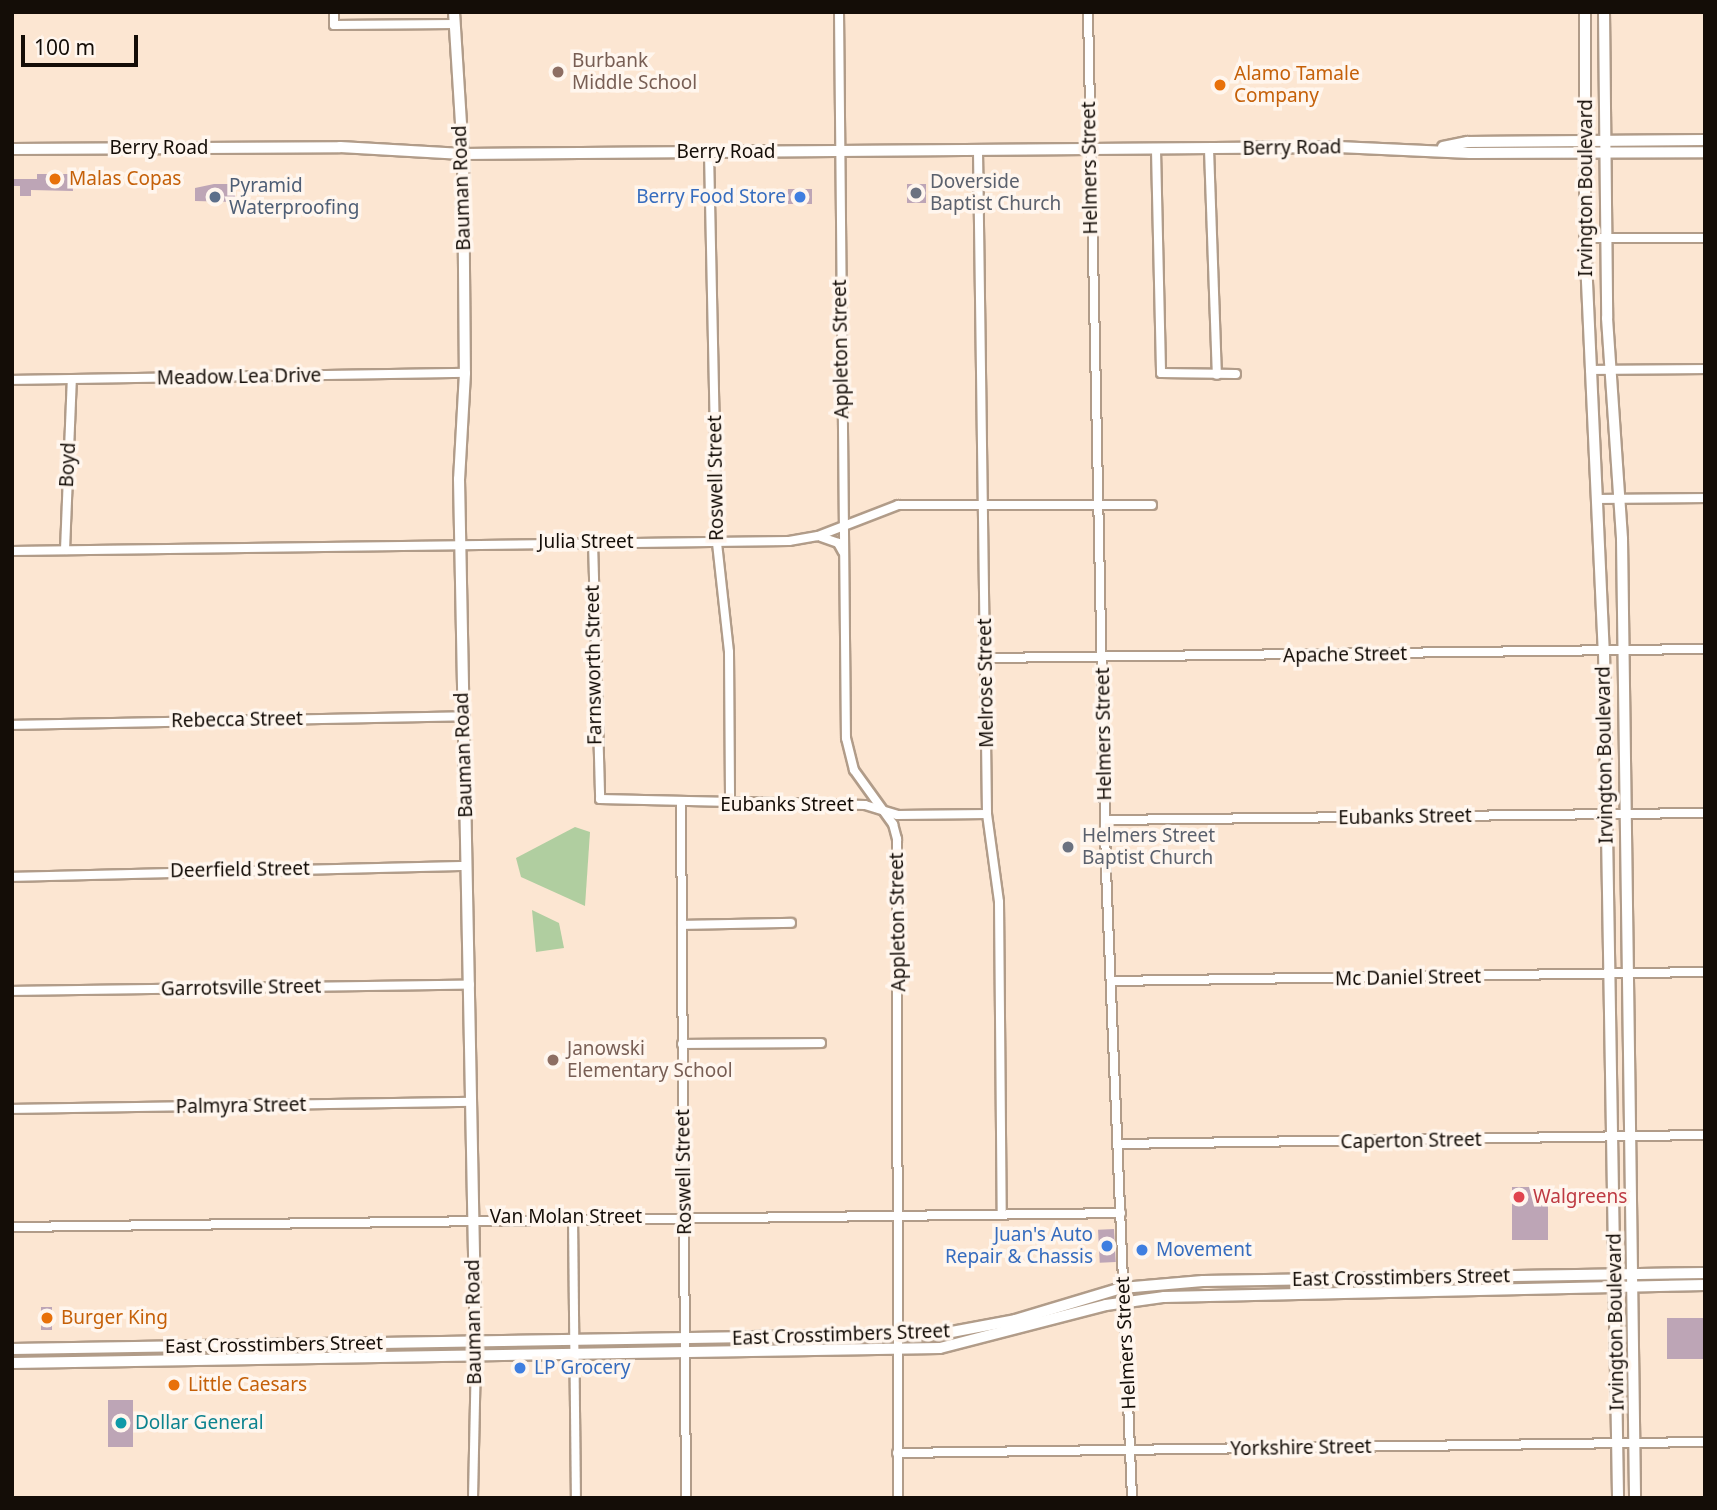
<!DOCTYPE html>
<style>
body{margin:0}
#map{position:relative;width:1717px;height:1510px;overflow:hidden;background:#fce6d2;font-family:"Noto Sans",sans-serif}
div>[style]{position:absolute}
.green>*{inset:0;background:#b0cea0}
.building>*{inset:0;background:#bda5b6;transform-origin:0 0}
.roads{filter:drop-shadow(2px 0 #b19c89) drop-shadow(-2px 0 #b19c89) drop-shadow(0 2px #b19c89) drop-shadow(0 -2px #b19c89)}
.minor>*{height:8px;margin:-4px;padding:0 4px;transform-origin:4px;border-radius:4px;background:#fff}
.tertiary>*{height:10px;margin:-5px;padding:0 5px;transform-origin:5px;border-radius:5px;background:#fff}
.secondary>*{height:10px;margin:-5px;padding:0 5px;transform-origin:5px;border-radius:5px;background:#fff}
.dots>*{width:19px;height:19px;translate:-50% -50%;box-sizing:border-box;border:4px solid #fff6ee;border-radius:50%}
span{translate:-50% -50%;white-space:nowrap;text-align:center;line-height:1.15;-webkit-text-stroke:7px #fff6ee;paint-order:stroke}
.education-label{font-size:19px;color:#785e54}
.left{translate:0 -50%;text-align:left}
.food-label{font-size:19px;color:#c56008}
.street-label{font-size:19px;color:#140d07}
.worship-label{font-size:19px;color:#5b616d}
.service-label{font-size:19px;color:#4e5e75}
.shop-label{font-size:19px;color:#366cbe}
.right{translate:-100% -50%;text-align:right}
.health-label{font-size:19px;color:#be3a42}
.culture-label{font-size:19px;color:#0d838f}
.frame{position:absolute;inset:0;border:14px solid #140d07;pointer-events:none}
.scale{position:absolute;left:21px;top:35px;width:117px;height:32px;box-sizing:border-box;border:4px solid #140d07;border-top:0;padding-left:9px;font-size:21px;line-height:24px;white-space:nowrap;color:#140d07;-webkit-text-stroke:5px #fff6ee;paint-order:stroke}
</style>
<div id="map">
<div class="green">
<i style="clip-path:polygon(575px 827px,590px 832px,585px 906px,521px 877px,516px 858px)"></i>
<i style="clip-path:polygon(532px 910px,559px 923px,564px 948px,536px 952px)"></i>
</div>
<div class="building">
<i style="clip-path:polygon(37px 174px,72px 174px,73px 191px,31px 190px,31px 196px,20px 196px,20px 186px,12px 186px,12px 179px,37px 179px)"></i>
<i style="clip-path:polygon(214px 184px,233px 184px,236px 202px,195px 201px,195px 188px)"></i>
<i style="left:907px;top:184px;width:19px;height:19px"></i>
<i style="left:788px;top:189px;width:24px;height:15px"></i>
<i style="left:1512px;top:1187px;width:36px;height:53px"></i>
<i style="left:1114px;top:1229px;width:33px;height:16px;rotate:87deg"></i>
<i style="left:41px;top:1307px;width:11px;height:23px"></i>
<i style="left:1667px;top:1318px;width:38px;height:41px"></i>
<i style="left:108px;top:1400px;width:25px;height:47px"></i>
</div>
<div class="roads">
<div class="minor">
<i style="left:334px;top:12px;width:13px;rotate:90deg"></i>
<i style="left:334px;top:25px;width:120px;rotate:-0.5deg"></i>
<i style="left:839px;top:12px;width:726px;rotate:89.45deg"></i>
<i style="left:846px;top:738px;width:33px;rotate:76deg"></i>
<i style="left:854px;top:770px;width:67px;rotate:54.2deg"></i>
<i style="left:893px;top:824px;width:16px;rotate:75deg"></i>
<i style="left:897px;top:839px;width:659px;rotate:89.91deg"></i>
<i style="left:1088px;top:12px;width:858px;rotate:88.8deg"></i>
<i style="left:1106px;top:870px;width:629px;rotate:87.63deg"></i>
<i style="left:1209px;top:149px;width:226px;rotate:88deg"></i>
<i style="left:1156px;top:150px;width:223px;rotate:88.7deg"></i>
<i style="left:1161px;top:373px;width:75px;rotate:0.8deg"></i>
<i style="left:978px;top:151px;width:663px;rotate:89.22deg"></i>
<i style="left:987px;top:814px;width:89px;rotate:82.2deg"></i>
<i style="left:999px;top:902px;width:313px;rotate:89.5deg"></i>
<i style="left:709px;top:152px;width:391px;rotate:88.8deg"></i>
<i style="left:717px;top:543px;width:110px;rotate:83.7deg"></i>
<i style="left:729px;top:652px;width:153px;rotate:89.6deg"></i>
<i style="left:1585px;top:238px;width:120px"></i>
<i style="left:1590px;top:370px;width:115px;rotate:-0.5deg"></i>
<i style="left:12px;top:380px;width:453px;rotate:-0.9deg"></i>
<i style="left:1599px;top:499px;width:106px;rotate:-0.5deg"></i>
<i style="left:821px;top:537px;width:18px;rotate:19deg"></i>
<i style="left:838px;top:543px;width:10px;rotate:61deg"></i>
<i style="left:593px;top:542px;width:257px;rotate:88.4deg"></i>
<i style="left:600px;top:799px;width:265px;rotate:1.3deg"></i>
<i style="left:865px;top:805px;width:34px;rotate:17deg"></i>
<i style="left:897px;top:815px;width:90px;rotate:-0.6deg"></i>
<i style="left:65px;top:550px;width:171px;rotate:-87.7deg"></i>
<i style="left:12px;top:551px;width:777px;rotate:-0.74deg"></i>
<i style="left:789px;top:541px;width:29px;rotate:-10deg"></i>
<i style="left:818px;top:536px;width:86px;rotate:-21.2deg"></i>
<i style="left:898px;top:505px;width:254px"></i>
<i style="left:986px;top:658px;width:719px;rotate:-0.72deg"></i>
<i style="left:12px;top:725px;width:450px;rotate:-1.1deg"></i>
<i style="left:681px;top:805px;width:693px;rotate:89.59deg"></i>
<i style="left:1105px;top:820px;width:600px;rotate:-0.67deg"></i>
<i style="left:12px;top:877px;width:455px;rotate:-1.4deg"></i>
<i style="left:682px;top:925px;width:109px;rotate:-1.1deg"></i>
<i style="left:1111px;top:981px;width:594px;rotate:-0.87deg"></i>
<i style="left:12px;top:991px;width:458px;rotate:-0.8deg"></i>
<i style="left:682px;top:1044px;width:139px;rotate:-0.4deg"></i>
<i style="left:12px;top:1109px;width:458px;rotate:-0.9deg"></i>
<i style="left:1117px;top:1144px;width:588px;rotate:-0.88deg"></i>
<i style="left:573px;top:1217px;width:281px;rotate:89.4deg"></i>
<i style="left:12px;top:1227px;width:1109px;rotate:-0.72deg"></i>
<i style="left:897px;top:1453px;width:808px;rotate:-0.78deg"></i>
<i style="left:473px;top:1498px;width:144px;rotate:-88.8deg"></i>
</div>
<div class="tertiary">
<i style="left:454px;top:12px;width:142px;rotate:86.4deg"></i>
<i style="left:463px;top:154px;width:219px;rotate:89.5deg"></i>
<i style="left:465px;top:373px;width:106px;rotate:93.2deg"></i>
<i style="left:459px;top:479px;width:875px;rotate:88.89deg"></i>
<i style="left:1443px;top:147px;width:25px;rotate:-12deg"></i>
<i style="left:1467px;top:142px;width:238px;rotate:-0.5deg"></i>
<i style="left:12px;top:149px;width:328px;rotate:-0.3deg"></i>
<i style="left:340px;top:147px;width:123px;rotate:3.3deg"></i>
<i style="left:463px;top:154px;width:875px;rotate:-0.46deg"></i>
<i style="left:1338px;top:147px;width:132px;rotate:2.6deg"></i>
<i style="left:1470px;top:153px;width:235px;rotate:-0.2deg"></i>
</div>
<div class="secondary">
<i style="left:1585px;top:12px;width:226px;rotate:90deg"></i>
<i style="left:1585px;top:238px;width:413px;rotate:87.4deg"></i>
<i style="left:1604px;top:651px;width:847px;rotate:89.05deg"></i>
<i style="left:1604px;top:12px;width:306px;rotate:89.4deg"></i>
<i style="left:1607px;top:318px;width:222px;rotate:86.1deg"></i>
<i style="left:1622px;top:539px;width:959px;rotate:89.22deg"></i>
<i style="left:12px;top:1349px;width:929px;rotate:-0.93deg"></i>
<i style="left:941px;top:1334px;width:75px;rotate:-10.7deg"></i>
<i style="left:1015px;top:1320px;width:112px;rotate:-16.7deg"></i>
<i style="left:1122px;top:1288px;width:81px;rotate:-4.9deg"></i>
<i style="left:1203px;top:1281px;width:502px;rotate:-0.91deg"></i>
<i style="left:12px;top:1363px;width:928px;rotate:-0.93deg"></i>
<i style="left:940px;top:1348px;width:171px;rotate:-14.5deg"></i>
<i style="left:1106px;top:1305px;width:59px;rotate:-7.9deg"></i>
<i style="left:1164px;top:1297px;width:541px;rotate:-1.27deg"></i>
</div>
</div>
<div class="dots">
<i style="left:558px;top:72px;background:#8d6e63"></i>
<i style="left:1220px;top:85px;background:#e8710a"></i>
<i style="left:55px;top:179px;background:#e8710a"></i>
<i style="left:916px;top:193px;background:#6b7280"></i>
<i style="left:215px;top:197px;background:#5c6f8a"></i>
<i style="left:800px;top:197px;background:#3f7fe0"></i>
<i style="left:1068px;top:847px;background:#6b7280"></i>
<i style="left:553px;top:1060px;background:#8d6e63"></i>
<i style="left:1519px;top:1197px;background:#e0444e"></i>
<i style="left:1107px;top:1246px;background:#3f7fe0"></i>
<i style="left:1142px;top:1250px;background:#3f7fe0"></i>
<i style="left:47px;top:1318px;background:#e8710a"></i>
<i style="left:520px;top:1368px;background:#3f7fe0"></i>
<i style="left:174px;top:1385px;background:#e8710a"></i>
<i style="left:121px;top:1423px;background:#0f9aa8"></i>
</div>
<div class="education-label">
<span class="left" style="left:572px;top:72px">Burbank<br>Middle School</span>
<span class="left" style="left:567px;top:1060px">Janowski<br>Elementary School</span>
</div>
<div class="food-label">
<span class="left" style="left:1234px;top:85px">Alamo Tamale<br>Company</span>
<span class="left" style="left:69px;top:179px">Malas Copas</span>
<span class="left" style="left:61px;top:1318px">Burger King</span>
<span class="left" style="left:188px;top:1385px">Little Caesars</span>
</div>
<div class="street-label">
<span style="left:159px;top:148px">Berry Road</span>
<span style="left:1292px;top:148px;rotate:-1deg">Berry Road</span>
<span style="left:726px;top:152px">Berry Road</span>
<span style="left:1090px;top:168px;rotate:-91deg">Helmers Street</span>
<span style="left:462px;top:188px;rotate:-92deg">Bauman Road</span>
<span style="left:1586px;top:188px;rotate:-90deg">Irvington Boulevard</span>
<span style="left:841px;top:349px;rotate:-91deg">Appleton Street</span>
<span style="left:239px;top:377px;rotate:-1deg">Meadow Lea Drive</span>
<span style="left:68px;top:465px;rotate:-87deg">Boyd</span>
<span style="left:716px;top:478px;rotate:-91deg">Roswell Street</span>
<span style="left:586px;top:542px">Julia Street</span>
<span style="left:1345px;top:655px;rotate:-1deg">Apache Street</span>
<span style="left:594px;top:665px;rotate:-91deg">Farnsworth Street</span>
<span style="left:986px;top:683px;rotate:-91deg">Melrose Street</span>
<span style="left:237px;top:720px;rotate:-1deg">Rebecca Street</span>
<span style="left:1104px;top:734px;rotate:-91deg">Helmers Street</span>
<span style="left:464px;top:755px;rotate:-92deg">Bauman Road</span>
<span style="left:1605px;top:755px;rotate:-91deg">Irvington Boulevard</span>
<span style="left:787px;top:805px">Eubanks Street</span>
<span style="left:1405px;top:817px;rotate:-1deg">Eubanks Street</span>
<span style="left:240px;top:870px;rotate:-1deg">Deerfield Street</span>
<span style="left:898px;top:922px;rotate:-91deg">Appleton Street</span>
<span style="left:1408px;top:978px;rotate:-1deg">Mc Daniel Street</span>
<span style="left:241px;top:988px;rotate:-1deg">Garrotsville Street</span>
<span style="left:241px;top:1106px;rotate:-1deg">Palmyra Street</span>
<span style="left:1411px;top:1141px;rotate:-1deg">Caperton Street</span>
<span style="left:684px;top:1172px;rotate:-91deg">Roswell Street</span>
<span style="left:566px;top:1217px">Van Molan Street</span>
<span style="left:1401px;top:1278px;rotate:-1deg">East Crosstimbers Street</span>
<span style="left:474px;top:1322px;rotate:-91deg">Bauman Road</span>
<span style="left:1616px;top:1322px;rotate:-91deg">Irvington Boulevard</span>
<span style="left:841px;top:1335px;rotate:-2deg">East Crosstimbers Street</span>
<span style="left:1126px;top:1343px;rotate:-93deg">Helmers Street</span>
<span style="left:274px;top:1345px;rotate:-1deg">East Crosstimbers Street</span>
<span style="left:1301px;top:1448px;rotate:-1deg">Yorkshire Street</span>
</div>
<div class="worship-label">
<span class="left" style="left:930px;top:193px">Doverside<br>Baptist Church</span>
<span class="left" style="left:1082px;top:847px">Helmers Street<br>Baptist Church</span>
</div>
<div class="service-label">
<span class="left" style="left:229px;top:197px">Pyramid<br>Waterproofing</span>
</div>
<div class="shop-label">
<span class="right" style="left:786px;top:197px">Berry Food Store</span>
<span class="right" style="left:1093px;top:1246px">Juan's Auto<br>Repair &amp; Chassis</span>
<span class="left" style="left:1156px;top:1250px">Movement</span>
<span class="left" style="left:534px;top:1368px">LP Grocery</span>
</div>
<div class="health-label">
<span class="left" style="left:1533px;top:1197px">Walgreens</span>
</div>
<div class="culture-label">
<span class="left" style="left:135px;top:1423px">Dollar General</span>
</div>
<div class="frame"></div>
<div class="scale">100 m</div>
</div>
